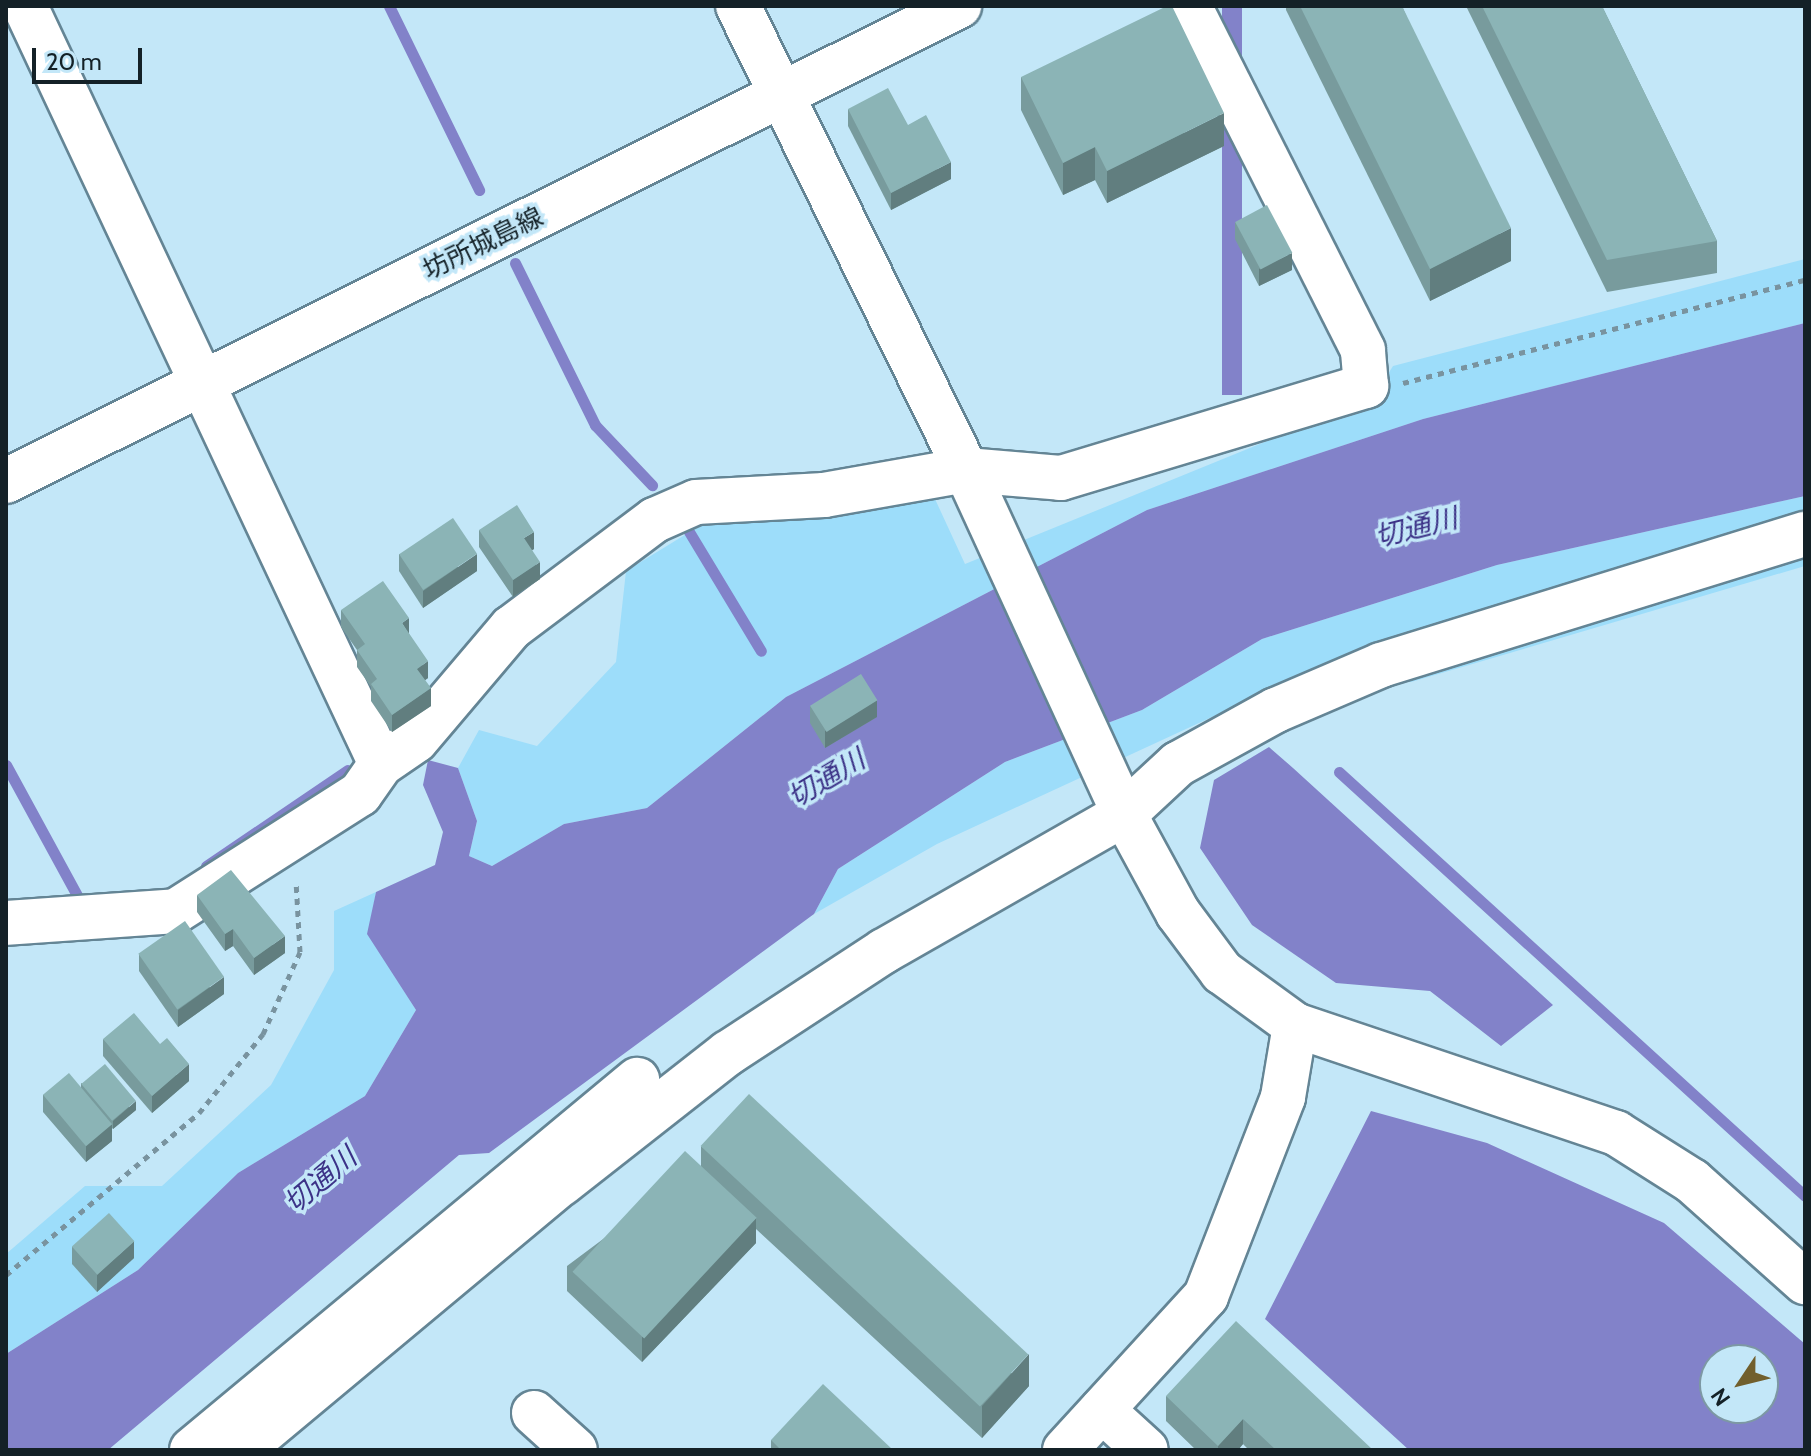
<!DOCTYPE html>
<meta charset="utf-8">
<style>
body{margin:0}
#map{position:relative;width:1811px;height:1456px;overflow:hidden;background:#c3e7f8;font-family:Cabin,"Noto Sans JP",sans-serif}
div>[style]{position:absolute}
.green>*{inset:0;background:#9dddfa}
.water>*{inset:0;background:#8282c9;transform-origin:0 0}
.stream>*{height:11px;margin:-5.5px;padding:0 5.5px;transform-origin:5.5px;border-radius:5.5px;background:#8282c9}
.path>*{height:5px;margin-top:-2.5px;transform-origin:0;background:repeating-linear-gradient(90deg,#79939f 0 6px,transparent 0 12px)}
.roads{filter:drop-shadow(2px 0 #648595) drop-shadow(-2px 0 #648595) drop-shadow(0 2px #648595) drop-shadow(0 -2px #648595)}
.minor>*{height:44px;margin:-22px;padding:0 22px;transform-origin:22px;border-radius:22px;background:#fff}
.major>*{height:44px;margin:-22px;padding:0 22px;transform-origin:22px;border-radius:22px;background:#fff}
.wall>*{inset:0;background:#789b9d}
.shaded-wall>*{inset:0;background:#617e7f}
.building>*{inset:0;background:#8bb4b6;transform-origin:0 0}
span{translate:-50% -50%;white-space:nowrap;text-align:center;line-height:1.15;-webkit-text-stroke:7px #c3e7f8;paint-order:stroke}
.street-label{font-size:26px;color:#142127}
.water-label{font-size:28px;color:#3c3287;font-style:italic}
.frame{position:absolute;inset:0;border:8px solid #142127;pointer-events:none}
.north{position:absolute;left:1699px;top:1344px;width:80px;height:80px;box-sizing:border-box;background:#c3e7f8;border:2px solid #7d98a4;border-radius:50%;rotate:235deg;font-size:22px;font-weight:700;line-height:32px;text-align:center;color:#142127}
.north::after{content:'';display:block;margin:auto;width:28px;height:36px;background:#715f2d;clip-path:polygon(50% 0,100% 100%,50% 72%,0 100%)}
.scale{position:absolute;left:32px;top:48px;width:110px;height:36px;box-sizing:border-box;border:4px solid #142127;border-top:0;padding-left:10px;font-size:24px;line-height:28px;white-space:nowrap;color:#142127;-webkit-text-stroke:6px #c3e7f8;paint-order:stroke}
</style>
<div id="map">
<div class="green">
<i style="clip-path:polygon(1805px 259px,1805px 323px,1423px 419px,1147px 510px,786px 697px,647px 808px,564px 824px,492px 866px,469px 856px,477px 821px,458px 768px,479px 730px,537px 746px,616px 662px,626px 571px,714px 517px,935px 499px,965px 564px,1373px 398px,1393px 366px)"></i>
<i style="clip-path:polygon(1805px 496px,1805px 566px,1411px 682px,1329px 663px,937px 844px,814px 914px,838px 869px,1005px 762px,1142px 710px,1262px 639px,1497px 565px)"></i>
<i style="clip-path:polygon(376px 892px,368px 934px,416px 1010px,365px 1096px,238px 1173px,138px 1270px,6px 1354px,6px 1254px,85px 1186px,162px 1186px,271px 1085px,334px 970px,334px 911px)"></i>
</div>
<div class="water">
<i style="left:1222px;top:6px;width:20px;height:389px"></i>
<i style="clip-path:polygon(1805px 323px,1805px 496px,1497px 565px,1262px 639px,1142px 710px,1005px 762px,838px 869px,814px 914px,489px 1153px,459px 1155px,108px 1450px,6px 1450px,6px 1354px,138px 1270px,238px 1173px,365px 1096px,416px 1010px,367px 934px,376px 892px,435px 865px,443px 832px,423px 785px,428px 760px,458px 768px,477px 821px,469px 856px,492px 866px,564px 824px,647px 808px,786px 697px,1147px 510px,1423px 419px)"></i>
<i style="clip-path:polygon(1269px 747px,1293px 768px,1553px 1005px,1501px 1046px,1430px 991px,1336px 983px,1252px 925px,1200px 848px,1214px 780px)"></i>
<i style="clip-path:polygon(evenodd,1371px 1111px,1487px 1143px,1664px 1223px,1805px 1344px,1805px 1450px,1409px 1450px,1265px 1319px,1371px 1111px,1715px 1360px,1763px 1360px,1763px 1408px,1715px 1408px,1715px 1360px)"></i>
</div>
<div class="stream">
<i style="left:389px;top:6px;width:205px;rotate:63.9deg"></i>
<i style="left:515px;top:263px;width:181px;rotate:63.7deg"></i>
<i style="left:595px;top:425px;width:83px;rotate:46.5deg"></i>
<i style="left:688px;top:530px;width:141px;rotate:58.9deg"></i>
<i style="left:6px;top:765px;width:153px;rotate:61.4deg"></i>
<i style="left:1339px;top:772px;width:630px;rotate:42.3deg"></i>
<i style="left:206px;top:866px;width:171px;rotate:-34.1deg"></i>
</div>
<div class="path">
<i style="left:1403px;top:383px;width:415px;rotate:-14.4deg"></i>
<i style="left:6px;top:1275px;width:252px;rotate:-40deg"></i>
<i style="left:199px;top:1113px;width:102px;rotate:-51deg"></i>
<i style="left:263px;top:1034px;width:90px;rotate:-65.7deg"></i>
<i style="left:300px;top:952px;width:71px;rotate:-93.2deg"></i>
</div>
<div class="roads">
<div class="minor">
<i style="left:738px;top:6px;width:517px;rotate:63.83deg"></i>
<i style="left:966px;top:470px;width:379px;rotate:65.3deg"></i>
<i style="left:1124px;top:814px;width:113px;rotate:61.4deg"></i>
<i style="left:1178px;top:913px;width:74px;rotate:53.3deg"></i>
<i style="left:1222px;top:972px;width:90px;rotate:36deg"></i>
<i style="left:1295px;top:1025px;width:339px;rotate:18.6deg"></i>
<i style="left:1616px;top:1133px;width:90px;rotate:32.3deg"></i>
<i style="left:1692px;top:1181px;width:152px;rotate:41.8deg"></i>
<i style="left:381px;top:764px;width:42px;rotate:-34.4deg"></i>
<i style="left:416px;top:740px;width:147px;rotate:-49.7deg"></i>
<i style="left:511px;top:628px;width:180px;rotate:-36.9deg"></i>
<i style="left:655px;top:520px;width:45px;rotate:-23.7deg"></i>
<i style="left:696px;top:502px;width:128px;rotate:-3.1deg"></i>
<i style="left:824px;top:495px;width:144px;rotate:-10deg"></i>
<i style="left:966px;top:470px;width:95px;rotate:4.8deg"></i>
<i style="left:1061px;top:478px;width:319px;rotate:-16.8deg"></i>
<i style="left:1366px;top:386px;width:36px;rotate:-95deg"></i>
<i style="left:1363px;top:350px;width:386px;rotate:-116.8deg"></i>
<i style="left:6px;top:923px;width:170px;rotate:-4deg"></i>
<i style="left:176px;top:911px;width:218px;rotate:-32.5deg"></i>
<i style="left:360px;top:794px;width:37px;rotate:-55deg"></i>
<i style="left:381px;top:764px;width:837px;rotate:-115.16deg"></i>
<i style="left:1102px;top:1410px;width:59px;rotate:42.3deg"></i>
<i style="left:534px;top:1413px;width:55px;rotate:42.1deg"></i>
<i style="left:192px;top:1450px;width:579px;rotate:-39.74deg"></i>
<i style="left:241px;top:1450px;width:418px;rotate:-39.8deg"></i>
<i style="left:562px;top:1183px;width:211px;rotate:-38.1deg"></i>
<i style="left:728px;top:1053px;width:186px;rotate:-33.2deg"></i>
<i style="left:884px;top:951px;width:276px;rotate:-29.7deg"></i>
<i style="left:1124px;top:814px;width:74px;rotate:-42.8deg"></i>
<i style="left:1178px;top:764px;width:112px;rotate:-28.9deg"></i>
<i style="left:1276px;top:710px;width:114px;rotate:-23.2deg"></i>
<i style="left:1381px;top:665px;width:444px;rotate:-17.2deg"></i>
<i style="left:1065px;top:1450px;width:209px;rotate:-47.5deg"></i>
<i style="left:1206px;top:1296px;width:213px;rotate:-68.8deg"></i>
<i style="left:1283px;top:1097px;width:73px;rotate:-80.5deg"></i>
</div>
<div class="major">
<i style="left:6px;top:481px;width:1065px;rotate:-26.49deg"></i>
</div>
</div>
<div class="wall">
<i style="clip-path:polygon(1286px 6px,1402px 6px,1511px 261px,1430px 301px,1286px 10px)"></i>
<i style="clip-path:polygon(1466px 6px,1602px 6px,1717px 241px,1717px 273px,1607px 292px)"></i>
<i style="clip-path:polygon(1021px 77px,1224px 146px,1107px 203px,1095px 180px,1063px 195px,1021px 110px)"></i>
<i style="clip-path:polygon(848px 109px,951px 179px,891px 210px,848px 126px)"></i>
<i style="clip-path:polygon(1235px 222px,1292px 270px,1259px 286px,1235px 239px)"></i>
<i style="clip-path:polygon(479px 530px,534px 549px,532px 550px,540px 579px,513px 597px,479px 547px)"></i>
<i style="clip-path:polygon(399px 554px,477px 571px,423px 608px,399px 571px)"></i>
<i style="clip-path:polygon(341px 610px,409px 634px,428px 678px,425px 680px,431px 706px,392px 732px,371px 701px,371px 687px,357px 667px,357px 650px,341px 627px)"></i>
<i style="clip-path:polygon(810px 706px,877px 717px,825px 748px,810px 723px)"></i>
<i style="clip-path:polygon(197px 895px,285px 953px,254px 975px,233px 946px,225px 951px,197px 912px)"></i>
<i style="clip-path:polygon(139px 954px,224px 994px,178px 1027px,139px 971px)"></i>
<i style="clip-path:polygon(103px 1039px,189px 1081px,152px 1113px,103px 1056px)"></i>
<i style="clip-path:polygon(81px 1083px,136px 1110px,113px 1129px,112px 1128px,112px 1141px,86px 1162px,43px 1112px,43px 1095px,81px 1088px)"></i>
<i style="clip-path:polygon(701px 1146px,1029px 1386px,982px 1438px,756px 1229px,756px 1243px,642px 1362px,567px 1291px,567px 1266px,701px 1166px)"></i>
<i style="clip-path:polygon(72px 1247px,134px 1258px,97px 1292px,72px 1264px)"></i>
<i style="clip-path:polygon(1166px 1396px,1373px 1450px,1249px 1450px,1243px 1444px,1238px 1450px,1196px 1450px,1166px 1421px)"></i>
<i style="clip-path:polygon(771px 1440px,893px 1450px,771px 1450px)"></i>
</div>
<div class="shaded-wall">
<i style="clip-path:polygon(1224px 113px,1224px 146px,1107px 203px,1107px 171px)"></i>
<i style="clip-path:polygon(1095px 147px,1095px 180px,1063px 195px,1063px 163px)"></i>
<i style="clip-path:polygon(951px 162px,951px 179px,891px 210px,891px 193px)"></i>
<i style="clip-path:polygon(1511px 228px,1511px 261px,1430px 301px,1430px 269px)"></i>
<i style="clip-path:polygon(1292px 253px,1292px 270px,1259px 286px,1259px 269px)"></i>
<i style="clip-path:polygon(534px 532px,534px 549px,524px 555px,524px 538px)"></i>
<i style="clip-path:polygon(477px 554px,477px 571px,423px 608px,423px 591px)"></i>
<i style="clip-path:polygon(540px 562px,540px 579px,513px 597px,513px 580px)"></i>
<i style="clip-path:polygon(409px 618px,409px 635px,402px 623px)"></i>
<i style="clip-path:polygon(428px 661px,428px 678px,417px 686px,417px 669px)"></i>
<i style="clip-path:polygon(431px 688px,431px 706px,392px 732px,392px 715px)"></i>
<i style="clip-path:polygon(877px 700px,877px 717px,825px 748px,825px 731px)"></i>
<i style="clip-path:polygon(233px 929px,233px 946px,225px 951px,225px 934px)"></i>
<i style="clip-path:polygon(285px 936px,285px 953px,254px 975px,254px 958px)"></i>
<i style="clip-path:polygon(224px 977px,224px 994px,178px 1027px,178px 1010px)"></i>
<i style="clip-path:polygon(189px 1064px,189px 1081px,152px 1113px,152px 1096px)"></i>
<i style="clip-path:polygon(136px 1101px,136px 1110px,113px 1129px,113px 1121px)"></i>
<i style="clip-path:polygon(112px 1124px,112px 1141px,86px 1162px,86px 1145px)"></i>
<i style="clip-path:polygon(756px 1218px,756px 1243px,642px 1362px,642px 1337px)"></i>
<i style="clip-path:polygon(134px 1241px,134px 1258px,97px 1292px,97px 1275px)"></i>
<i style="clip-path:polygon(1029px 1354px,1029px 1386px,982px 1438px,982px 1406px)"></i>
<i style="clip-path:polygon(1243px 1419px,1243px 1444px,1238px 1450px,1218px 1450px,1218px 1446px)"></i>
</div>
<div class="building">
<i style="clip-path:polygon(1167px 6px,1172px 6px,1224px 113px,1107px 171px,1095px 147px,1063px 163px,1021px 77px)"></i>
<i style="clip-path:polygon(1300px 6px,1402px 6px,1511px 228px,1430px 269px)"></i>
<i style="clip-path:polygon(1482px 6px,1602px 6px,1717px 241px,1607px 260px)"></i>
<i style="clip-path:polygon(888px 88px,908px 125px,926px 115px,951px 162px,891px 193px,848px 109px)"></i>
<i style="left:1267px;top:205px;width:54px;height:36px;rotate:62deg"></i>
<i style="clip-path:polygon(517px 505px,534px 532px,524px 538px,540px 562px,513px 580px,479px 530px)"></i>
<i style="left:453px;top:518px;width:43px;height:65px;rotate:56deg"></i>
<i style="clip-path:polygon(383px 581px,409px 618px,402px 623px,428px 661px,417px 669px,431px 688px,392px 715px,371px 684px,377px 679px,357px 650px,365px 644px,341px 610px)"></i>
<i style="left:861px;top:674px;width:31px;height:60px;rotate:58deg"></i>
<i style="clip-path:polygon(231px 870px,285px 936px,254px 958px,233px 929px,225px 934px,197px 895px)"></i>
<i style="left:185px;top:921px;width:68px;height:57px;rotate:55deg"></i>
<i style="clip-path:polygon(134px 1013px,160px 1044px,167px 1038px,189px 1064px,152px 1096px,103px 1039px)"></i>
<i style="left:105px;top:1064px;width:48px;height:31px;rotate:50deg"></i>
<i style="left:69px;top:1073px;width:67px;height:34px;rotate:50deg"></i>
<i style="left:749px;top:1094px;width:382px;height:71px;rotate:43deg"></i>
<i style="left:685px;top:1151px;width:98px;height:165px;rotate:43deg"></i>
<i style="left:109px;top:1213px;width:38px;height:50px;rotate:48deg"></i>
<i style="clip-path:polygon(1236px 1321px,1373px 1450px,1276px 1450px,1243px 1419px,1218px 1446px,1166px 1396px)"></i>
<i style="clip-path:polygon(823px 1384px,893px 1450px,781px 1450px,771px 1440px)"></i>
</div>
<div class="street-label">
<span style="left:483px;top:244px;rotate:-26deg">坊所城島線</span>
</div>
<div class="water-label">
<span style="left:1416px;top:527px;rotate:-14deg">切通川</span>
<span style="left:826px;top:778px;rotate:-31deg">切通川</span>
<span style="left:320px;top:1180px;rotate:-40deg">切通川</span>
</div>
<div class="frame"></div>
<div class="north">N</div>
<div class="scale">20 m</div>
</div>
